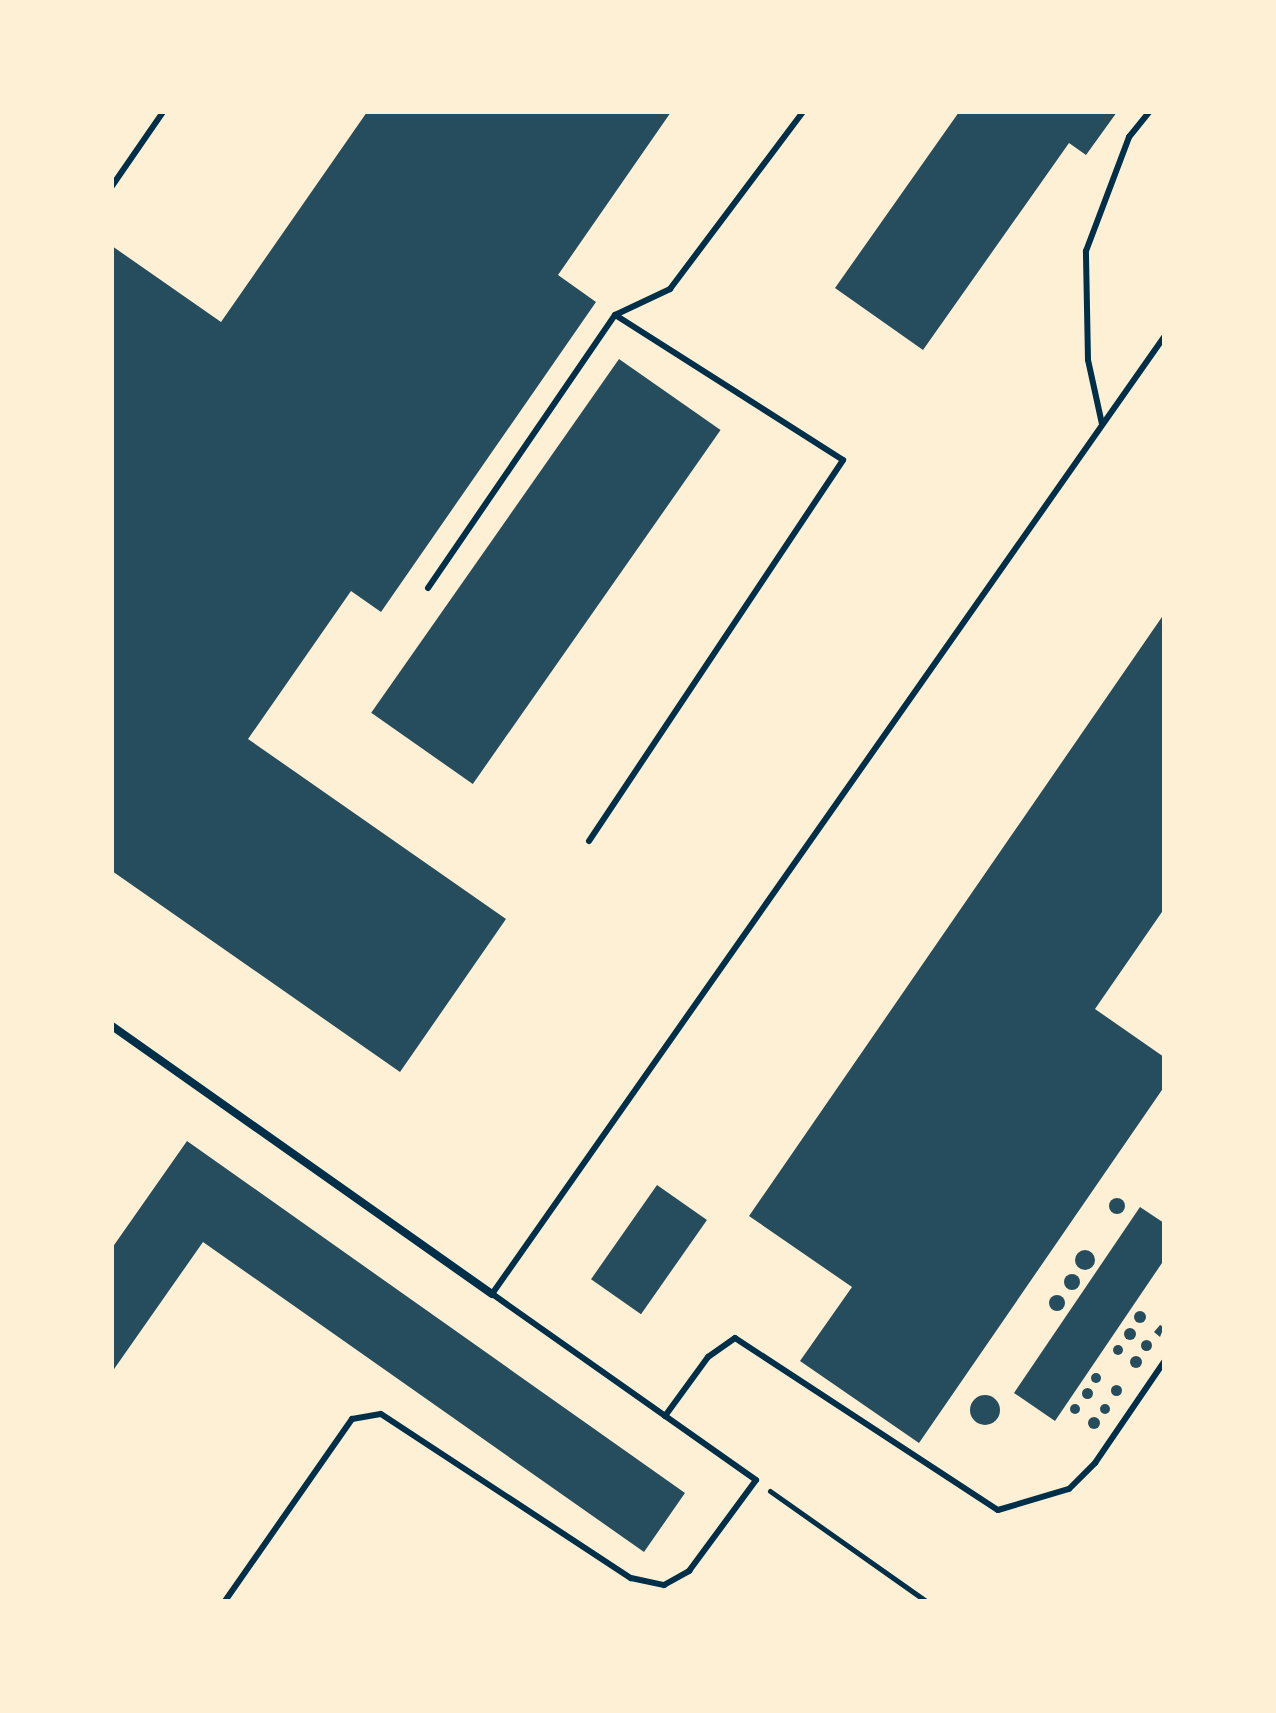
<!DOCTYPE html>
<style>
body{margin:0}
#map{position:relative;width:1276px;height:1713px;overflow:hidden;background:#fdf0d5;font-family:"Noto Sans",sans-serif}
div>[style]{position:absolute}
.building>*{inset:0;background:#264d5e;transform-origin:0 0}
.round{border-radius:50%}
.path>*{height:5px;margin:-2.5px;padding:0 2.5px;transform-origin:2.5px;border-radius:2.5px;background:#003049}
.service>*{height:6px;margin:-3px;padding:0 3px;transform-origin:3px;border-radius:3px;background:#003049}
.minor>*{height:8px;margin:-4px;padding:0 4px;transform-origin:4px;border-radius:4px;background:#003049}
span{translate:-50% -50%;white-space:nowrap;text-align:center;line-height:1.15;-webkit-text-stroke:8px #fdf0d5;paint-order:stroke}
.frame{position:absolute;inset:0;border:114px solid #fdf0d5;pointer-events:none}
</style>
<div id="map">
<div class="building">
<i style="clip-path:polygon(367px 112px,671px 112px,558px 275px,596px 302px,381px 612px,351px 591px,248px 739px,506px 919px,400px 1072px,112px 871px,112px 246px,221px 322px)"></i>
<i style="clip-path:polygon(959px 112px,1117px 112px,1086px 155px,1069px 143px,923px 350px,835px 288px)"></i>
<i style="left:619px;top:359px;width:124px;height:432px;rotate:35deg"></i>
<i style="clip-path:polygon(1164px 614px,1164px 909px,1095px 1009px,1164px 1057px,1164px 1087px,919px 1443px,800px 1361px,852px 1287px,749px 1216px)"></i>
<i style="clip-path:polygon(187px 1141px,685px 1493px,644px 1552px,203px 1242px,112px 1372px,112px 1248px)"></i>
<i style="left:657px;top:1185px;width:61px;height:115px;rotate:35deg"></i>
<i class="round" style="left:1109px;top:1198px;width:16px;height:16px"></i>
<i style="clip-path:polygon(1140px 1207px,1164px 1223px,1164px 1260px,1055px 1421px,1014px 1393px)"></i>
<i class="round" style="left:1075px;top:1250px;width:20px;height:20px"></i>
<i class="round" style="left:1064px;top:1274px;width:16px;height:16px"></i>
<i class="round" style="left:1049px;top:1295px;width:16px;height:16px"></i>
<i class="round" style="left:1134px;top:1311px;width:12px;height:12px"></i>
<i style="clip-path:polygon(1160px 1325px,1164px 1327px,1160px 1337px,1154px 1332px)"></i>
<i class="round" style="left:1124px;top:1328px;width:12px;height:12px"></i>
<i class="round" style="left:1140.5px;top:1339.5px;width:11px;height:11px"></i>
<i class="round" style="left:1113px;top:1345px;width:10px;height:10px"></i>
<i class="round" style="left:1130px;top:1356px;width:12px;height:12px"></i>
<i class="round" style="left:1091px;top:1373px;width:10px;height:10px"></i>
<i class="round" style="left:1110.5px;top:1384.5px;width:11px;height:11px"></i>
<i class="round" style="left:1081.5px;top:1387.5px;width:11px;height:11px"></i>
<i class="round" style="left:970px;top:1395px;width:30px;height:30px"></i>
<i class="round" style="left:1070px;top:1404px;width:10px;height:10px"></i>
<i class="round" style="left:1100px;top:1404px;width:10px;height:10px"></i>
<i class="round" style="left:1088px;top:1417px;width:12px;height:12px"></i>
</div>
<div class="path">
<i style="left:770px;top:1491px;width:191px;rotate:35.2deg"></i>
</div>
<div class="service">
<i style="left:112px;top:186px;width:90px;rotate:-55.4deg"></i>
<i style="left:1102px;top:424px;width:66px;rotate:-102.3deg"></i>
<i style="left:1088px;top:360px;width:109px;rotate:-91.1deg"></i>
<i style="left:1086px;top:251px;width:122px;rotate:-69.3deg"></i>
<i style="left:1129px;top:137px;width:32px;rotate:-51deg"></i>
<i style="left:428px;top:588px;width:331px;rotate:-55.6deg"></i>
<i style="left:615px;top:315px;width:61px;rotate:-25.3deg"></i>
<i style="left:670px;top:289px;width:221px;rotate:-53.1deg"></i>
<i style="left:589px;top:841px;width:458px;rotate:-56.3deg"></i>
<i style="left:843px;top:460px;width:270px;rotate:-147.5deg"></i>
<i style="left:665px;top:1416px;width:73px;rotate:-53.9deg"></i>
<i style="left:708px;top:1357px;width:33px;rotate:-35deg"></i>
<i style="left:735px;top:1338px;width:314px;rotate:33.2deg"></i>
<i style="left:998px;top:1510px;width:74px;rotate:-16.5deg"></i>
<i style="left:1069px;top:1489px;width:37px;rotate:-45deg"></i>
<i style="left:1095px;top:1463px;width:122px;rotate:-55.7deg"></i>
<i style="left:225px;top:1601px;width:222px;rotate:-55.1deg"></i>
<i style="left:352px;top:1419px;width:29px;rotate:-10deg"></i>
<i style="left:381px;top:1414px;width:299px;rotate:33.3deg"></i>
<i style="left:631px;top:1578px;width:34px;rotate:12deg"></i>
<i style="left:664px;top:1585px;width:29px;rotate:-29deg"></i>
<i style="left:689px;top:1571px;width:113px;rotate:-53.6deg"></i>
<i style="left:756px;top:1480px;width:323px;rotate:-144.8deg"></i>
<i style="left:492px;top:1294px;width:1169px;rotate:-54.92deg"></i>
</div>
<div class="minor">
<i style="left:112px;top:1026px;width:465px;rotate:35.2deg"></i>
</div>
<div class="frame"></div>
</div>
